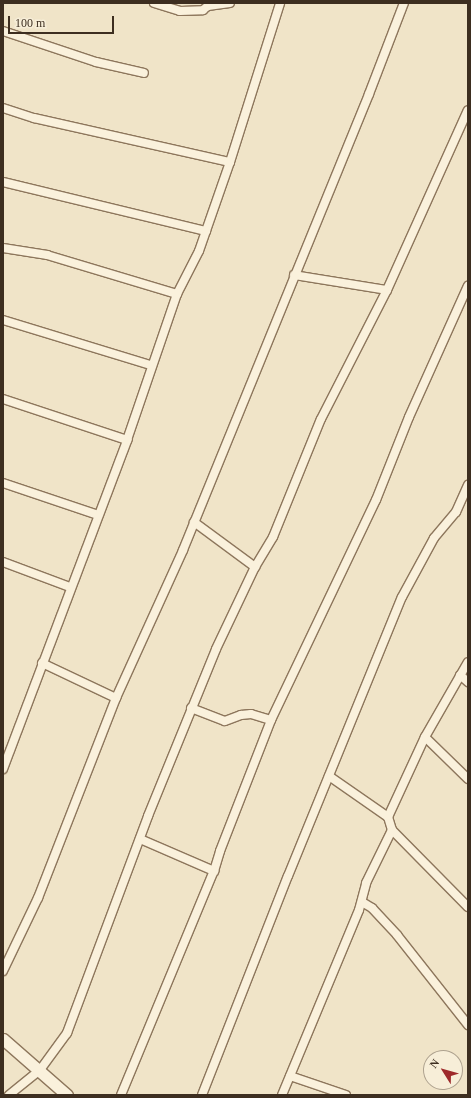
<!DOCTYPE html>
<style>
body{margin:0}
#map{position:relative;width:471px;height:1098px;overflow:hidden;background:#f0e4c8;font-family:Georgia,serif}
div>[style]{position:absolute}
.roads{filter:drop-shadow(1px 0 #8d765c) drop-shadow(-1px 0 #8d765c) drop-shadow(0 1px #8d765c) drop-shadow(0 -1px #8d765c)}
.minor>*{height:8px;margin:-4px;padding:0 4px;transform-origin:4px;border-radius:4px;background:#faf1dc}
.tertiary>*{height:11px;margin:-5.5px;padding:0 5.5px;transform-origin:5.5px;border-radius:5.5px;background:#faf1dc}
span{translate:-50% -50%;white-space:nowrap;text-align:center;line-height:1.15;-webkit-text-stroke:3px #f7eed8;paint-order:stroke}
.frame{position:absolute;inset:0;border:4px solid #3d2e20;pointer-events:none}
.north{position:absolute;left:423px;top:1050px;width:40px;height:40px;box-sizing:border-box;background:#f7eed8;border:1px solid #ada18e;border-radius:50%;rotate:307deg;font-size:11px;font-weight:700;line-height:16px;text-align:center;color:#3d2e20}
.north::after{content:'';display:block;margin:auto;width:14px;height:18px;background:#9e2a2b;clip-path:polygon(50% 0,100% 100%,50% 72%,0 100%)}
.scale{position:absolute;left:8px;top:16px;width:106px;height:18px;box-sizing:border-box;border:2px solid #3d2e20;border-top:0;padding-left:5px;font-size:12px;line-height:14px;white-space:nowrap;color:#3d2e20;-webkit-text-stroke:3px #f7eed8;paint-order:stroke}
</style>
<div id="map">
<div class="roads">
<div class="minor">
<i style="left:154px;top:3px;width:27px;rotate:17deg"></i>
<i style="left:180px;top:11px;width:23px;rotate:-2deg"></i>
<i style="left:203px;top:10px;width:6px;rotate:-39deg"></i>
<i style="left:208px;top:6px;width:22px;rotate:-8deg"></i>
<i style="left:3px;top:31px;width:98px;rotate:18.4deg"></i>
<i style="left:96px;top:62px;width:49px;rotate:12.9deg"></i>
<i style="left:3px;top:108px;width:33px;rotate:18deg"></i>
<i style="left:34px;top:118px;width:201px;rotate:12.7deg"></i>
<i style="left:3px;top:182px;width:209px;rotate:13.6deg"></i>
<i style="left:3px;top:248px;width:45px;rotate:9deg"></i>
<i style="left:47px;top:255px;width:136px;rotate:16.7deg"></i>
<i style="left:294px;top:275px;width:94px;rotate:9.2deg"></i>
<i style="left:3px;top:320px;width:154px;rotate:17deg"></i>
<i style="left:3px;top:399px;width:131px;rotate:18.3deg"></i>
<i style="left:3px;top:483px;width:100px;rotate:18.6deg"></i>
<i style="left:194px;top:522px;width:76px;rotate:36.4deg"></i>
<i style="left:3px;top:562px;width:72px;rotate:20.5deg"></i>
<i style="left:42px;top:663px;width:82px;rotate:25.3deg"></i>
<i style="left:460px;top:675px;width:11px;rotate:41deg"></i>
<i style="left:191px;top:708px;width:36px;rotate:21deg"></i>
<i style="left:225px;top:721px;width:17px;rotate:-21deg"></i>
<i style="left:241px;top:715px;width:10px;rotate:-6deg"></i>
<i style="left:251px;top:714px;width:21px;rotate:17deg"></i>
<i style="left:425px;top:737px;width:60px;rotate:44.3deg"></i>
<i style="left:3px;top:769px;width:352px;rotate:-69.3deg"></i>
<i style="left:127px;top:440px;width:154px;rotate:-71.1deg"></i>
<i style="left:177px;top:294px;width:48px;rotate:-62.9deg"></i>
<i style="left:199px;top:251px;width:94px;rotate:-70.8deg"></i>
<i style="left:230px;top:162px;width:167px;rotate:-72.5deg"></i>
<i style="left:329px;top:776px;width:72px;rotate:34.8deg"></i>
<i style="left:392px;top:830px;width:108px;rotate:45.4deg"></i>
<i style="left:140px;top:839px;width:81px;rotate:23.4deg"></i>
<i style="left:362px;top:902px;width:12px;rotate:31deg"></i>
<i style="left:372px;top:908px;width:37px;rotate:47deg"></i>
<i style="left:397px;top:935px;width:115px;rotate:51.7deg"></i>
<i style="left:3px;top:971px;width:81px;rotate:-64.4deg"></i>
<i style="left:38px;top:898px;width:215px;rotate:-68.7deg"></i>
<i style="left:116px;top:698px;width:162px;rotate:-65.6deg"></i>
<i style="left:183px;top:550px;width:492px;rotate:-67.8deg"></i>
<i style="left:369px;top:94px;width:97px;rotate:-69deg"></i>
<i style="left:290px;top:1076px;width:59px;rotate:18.7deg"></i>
<i style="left:9px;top:1095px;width:40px;rotate:-39deg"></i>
<i style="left:40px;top:1070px;width:46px;rotate:-53.9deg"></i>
<i style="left:67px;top:1033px;width:232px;rotate:-69.5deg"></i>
<i style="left:148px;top:816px;width:180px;rotate:-67.8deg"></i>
<i style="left:216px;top:649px;width:91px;rotate:-64.6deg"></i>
<i style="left:255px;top:567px;width:35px;rotate:-59deg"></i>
<i style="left:273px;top:537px;width:127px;rotate:-67.9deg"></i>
<i style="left:321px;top:419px;width:145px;rotate:-62.9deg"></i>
<i style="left:387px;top:290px;width:197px;rotate:-65.8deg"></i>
<i style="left:121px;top:1095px;width:243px;rotate:-67.5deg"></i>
<i style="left:214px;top:871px;width:21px;rotate:-73deg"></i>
<i style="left:220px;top:851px;width:141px;rotate:-68.7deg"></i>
<i style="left:271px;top:720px;width:244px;rotate:-64.5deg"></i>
<i style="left:376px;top:500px;width:89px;rotate:-68.3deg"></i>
<i style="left:409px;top:417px;width:144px;rotate:-65.8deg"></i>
<i style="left:202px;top:1095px;width:235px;rotate:-68.6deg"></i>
<i style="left:288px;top:876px;width:301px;rotate:-67.8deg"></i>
<i style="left:402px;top:597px;width:67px;rotate:-61.5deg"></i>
<i style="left:434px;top:538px;width:34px;rotate:-50deg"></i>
<i style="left:456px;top:512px;width:30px;rotate:-66deg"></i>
<i style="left:282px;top:1095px;width:200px;rotate:-67.4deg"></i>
<i style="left:359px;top:910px;width:28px;rotate:-75deg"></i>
<i style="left:366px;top:883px;width:59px;rotate:-63.9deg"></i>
<i style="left:392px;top:830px;width:14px;rotate:-107deg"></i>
<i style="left:388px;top:817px;width:88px;rotate:-65.2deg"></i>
<i style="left:425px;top:737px;width:86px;rotate:-60.2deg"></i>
</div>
<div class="tertiary">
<i style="left:3px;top:1039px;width:85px;rotate:41.2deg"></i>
</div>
</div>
<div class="frame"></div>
<div class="north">N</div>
<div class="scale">100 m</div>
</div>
